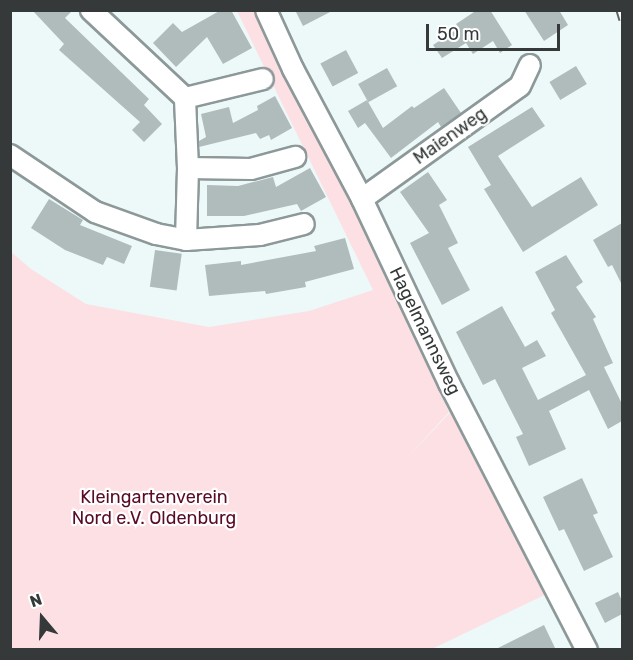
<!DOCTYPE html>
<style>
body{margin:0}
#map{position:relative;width:633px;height:660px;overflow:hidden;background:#edf8f9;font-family:Rubik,sans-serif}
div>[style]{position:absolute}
.green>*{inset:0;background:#fde0e4}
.building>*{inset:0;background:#b0bcbc;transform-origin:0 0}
.roads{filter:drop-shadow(2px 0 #8d9899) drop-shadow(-2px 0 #8d9899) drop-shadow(0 2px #8d9899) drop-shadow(0 -2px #8d9899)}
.minor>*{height:20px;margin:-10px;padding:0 10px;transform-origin:10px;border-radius:10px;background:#fff}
.rail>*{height:7px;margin-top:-3.5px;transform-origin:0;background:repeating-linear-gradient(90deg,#fff 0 14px,#5f6566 0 28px);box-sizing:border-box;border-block:2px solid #5f6566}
span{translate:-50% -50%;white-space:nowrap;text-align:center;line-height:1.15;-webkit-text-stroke:4.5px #fff;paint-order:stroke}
.street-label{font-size:18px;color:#35393a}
.park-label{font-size:18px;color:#590a24}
.frame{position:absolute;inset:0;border:12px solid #35393a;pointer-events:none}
.north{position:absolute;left:12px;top:588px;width:60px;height:60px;-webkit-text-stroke:4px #fff;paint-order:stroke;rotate:341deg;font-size:16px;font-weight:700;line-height:24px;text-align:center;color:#35393a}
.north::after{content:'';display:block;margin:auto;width:21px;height:27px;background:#35393a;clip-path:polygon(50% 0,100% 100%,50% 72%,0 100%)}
.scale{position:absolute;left:426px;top:24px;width:134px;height:27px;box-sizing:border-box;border:3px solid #35393a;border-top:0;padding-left:8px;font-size:18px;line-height:21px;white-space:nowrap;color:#35393a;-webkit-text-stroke:4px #fff;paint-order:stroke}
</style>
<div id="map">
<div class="green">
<i style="clip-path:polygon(237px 11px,266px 11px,401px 281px,390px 285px,449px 412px,406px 459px,459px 403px,557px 589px,432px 649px,11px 649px,10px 251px,31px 269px,86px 304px,209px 327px,309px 311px,373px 290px)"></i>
</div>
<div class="building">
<i style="clip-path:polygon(32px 10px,73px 10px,65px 18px,149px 99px,144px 105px,162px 124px,144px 142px,132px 130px,140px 122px,59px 50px,64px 44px)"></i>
<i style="clip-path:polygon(221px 10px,231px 10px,252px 48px,223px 64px,207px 37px,176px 67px,153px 43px,173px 23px,182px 32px)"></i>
<i style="clip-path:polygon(295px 10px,334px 10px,303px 26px)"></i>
<i style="clip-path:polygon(477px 10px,490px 10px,512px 45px,500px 53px,493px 41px,473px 54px,466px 43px,442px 58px,433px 45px,459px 28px,456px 24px)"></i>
<i style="clip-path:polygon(524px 10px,559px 10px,568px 25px,544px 41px)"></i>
<i style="left:346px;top:50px;width:26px;height:29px;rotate:62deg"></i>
<i style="left:576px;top:66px;width:21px;height:31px;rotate:59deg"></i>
<i style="left:387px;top:68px;width:21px;height:33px;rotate:61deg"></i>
<i style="clip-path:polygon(444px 88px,461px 113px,441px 127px,438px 122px,391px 158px,365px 123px,358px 128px,348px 111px,367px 100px,383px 128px,412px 106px,414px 108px)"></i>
<i style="clip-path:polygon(275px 96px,292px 128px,271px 140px,269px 135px,260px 139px,256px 133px,199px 147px,199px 141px,206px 137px,201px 114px,229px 107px,233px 123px,258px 110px,257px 106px)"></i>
<i style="clip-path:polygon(532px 107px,545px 126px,498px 156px,532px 207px,581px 177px,598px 205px,523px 252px,484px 189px,491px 185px,468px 147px)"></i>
<i style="clip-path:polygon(310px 168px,326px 197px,301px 211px,297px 204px,244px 216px,207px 216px,207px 185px,238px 186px,273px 177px,276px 187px)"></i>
<i style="clip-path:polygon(428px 172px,447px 200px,439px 205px,458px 243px,448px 248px,470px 290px,442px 305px,410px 243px,429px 233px,400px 192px)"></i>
<i style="clip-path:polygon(49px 199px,83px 220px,80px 225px,132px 246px,124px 264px,107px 257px,103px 265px,65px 250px,31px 228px)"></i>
<i style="clip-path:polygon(622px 223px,622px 285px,612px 265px,608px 267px,593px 240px)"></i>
<i style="clip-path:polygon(345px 238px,354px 269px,305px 282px,306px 287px,266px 294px,265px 291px,209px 296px,205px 265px,241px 261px,241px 265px,316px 251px,314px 246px)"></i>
<i style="left:155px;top:250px;width:27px;height:37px;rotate:8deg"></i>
<i style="clip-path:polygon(566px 255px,583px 282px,576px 287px,596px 317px,593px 319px,613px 363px,604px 367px,622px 404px,622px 421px,608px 429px,589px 390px,549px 411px,566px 449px,529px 466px,516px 437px,523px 434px,495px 379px,483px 385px,456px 332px,502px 306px,525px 347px,537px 340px,546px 356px,522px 368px,538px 400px,586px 375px,551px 313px,555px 310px,535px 272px)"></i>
<i style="clip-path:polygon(582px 478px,598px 513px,593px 515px,613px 557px,584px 571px,564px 529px,559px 531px,543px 497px)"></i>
<i style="clip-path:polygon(618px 592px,622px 601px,622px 614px,605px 623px,595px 603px)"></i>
<i style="clip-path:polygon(544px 625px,556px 650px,494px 650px)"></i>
</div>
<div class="roads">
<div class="minor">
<i style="left:266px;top:10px;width:65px;rotate:65.4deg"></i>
<i style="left:293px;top:69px;width:147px;rotate:62deg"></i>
<i style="left:362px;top:199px;width:204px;rotate:64.7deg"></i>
<i style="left:449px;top:383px;width:301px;rotate:62.7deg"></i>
<i style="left:185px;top:98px;width:80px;rotate:-13.7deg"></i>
<i style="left:10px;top:155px;width:102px;rotate:33.8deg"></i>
<i style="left:95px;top:212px;width:65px;rotate:19.8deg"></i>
<i style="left:156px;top:234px;width:31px;rotate:11deg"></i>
<i style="left:186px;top:240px;width:72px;rotate:-88.4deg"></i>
<i style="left:188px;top:168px;width:70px;rotate:-92.5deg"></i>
<i style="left:185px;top:98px;width:129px;rotate:-136.9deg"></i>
<i style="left:188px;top:168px;width:63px;rotate:0.9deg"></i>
<i style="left:251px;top:169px;width:46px;rotate:-15.3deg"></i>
<i style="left:362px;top:199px;width:194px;rotate:-35.6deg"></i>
<i style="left:520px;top:86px;width:23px;rotate:-65deg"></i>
<i style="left:186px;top:240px;width:74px;rotate:-3.9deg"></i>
<i style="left:260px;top:235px;width:45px;rotate:-14deg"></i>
</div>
</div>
<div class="rail">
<i style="left:619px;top:10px;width:10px;rotate:73deg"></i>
</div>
<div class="street-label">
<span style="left:450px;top:136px;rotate:-35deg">Maienweg</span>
<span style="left:425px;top:331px;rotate:64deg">Hagelmannsweg</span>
</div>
<div class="park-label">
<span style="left:154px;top:508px">Kleingartenverein<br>Nord e.V. Oldenburg</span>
</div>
<div class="frame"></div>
<div class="north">N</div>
<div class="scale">50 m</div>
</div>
